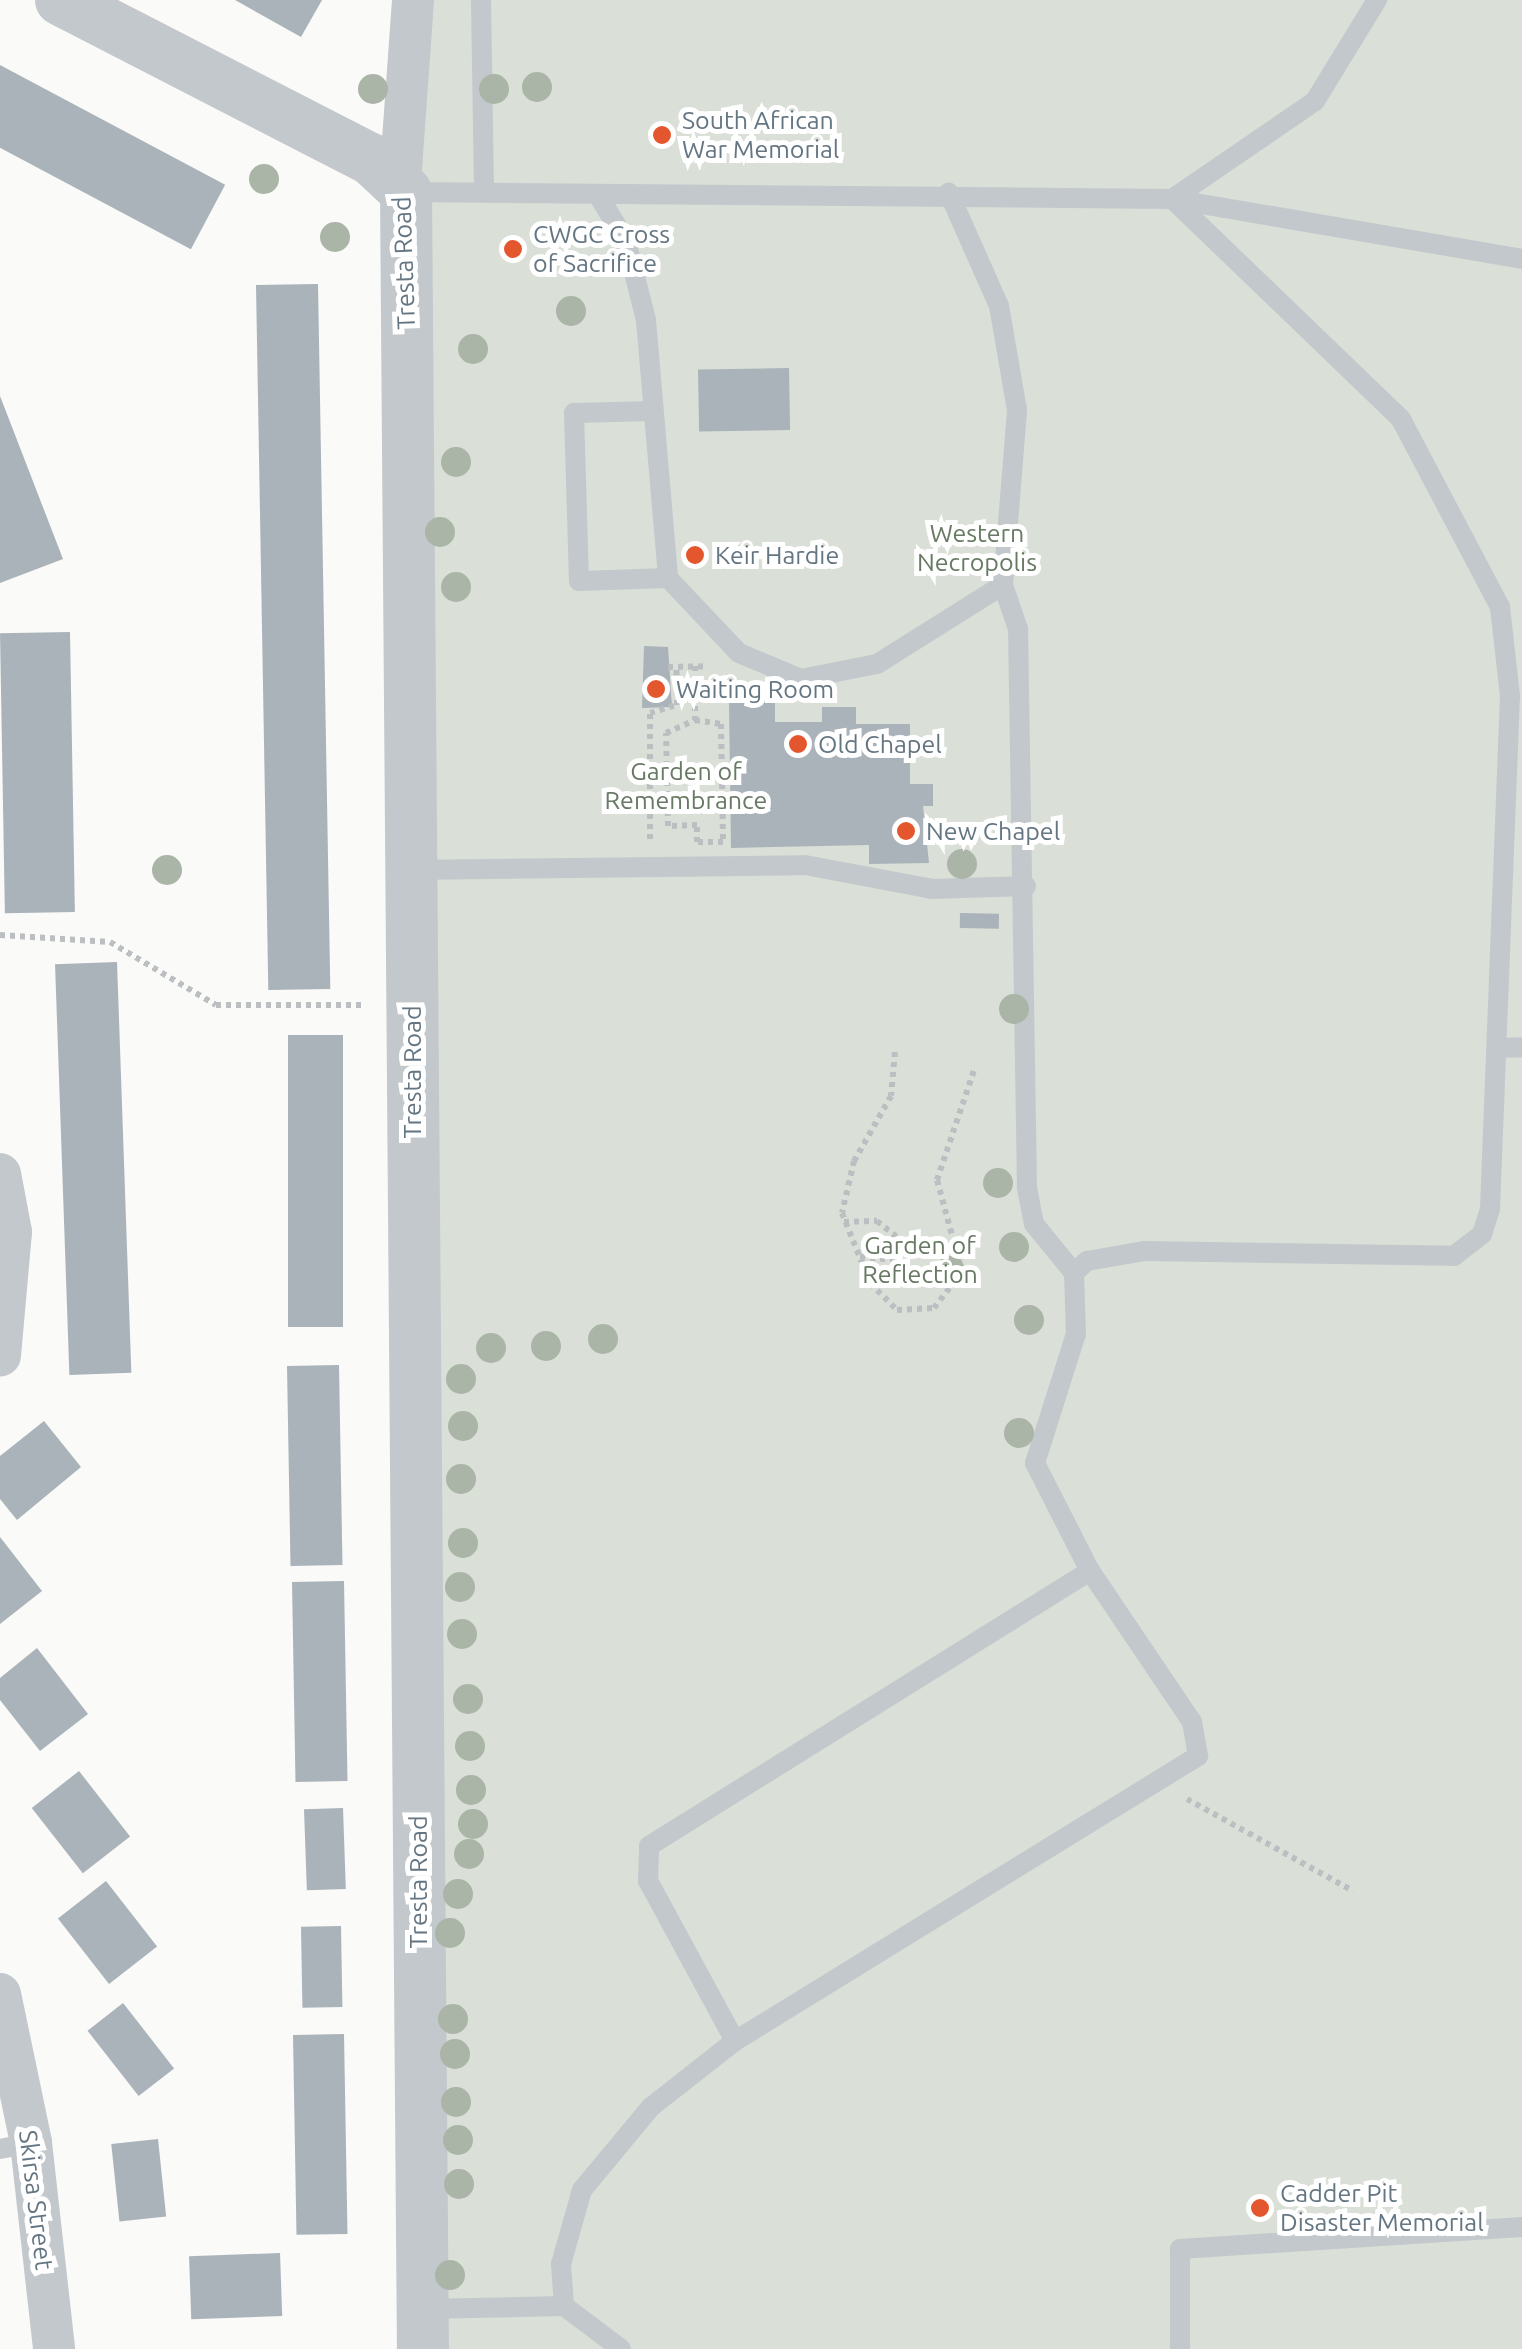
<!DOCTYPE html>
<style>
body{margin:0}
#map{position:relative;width:1522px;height:2349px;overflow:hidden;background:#fafaf8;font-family:Ubuntu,sans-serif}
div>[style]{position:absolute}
.green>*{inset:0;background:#dadfd7;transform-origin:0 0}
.building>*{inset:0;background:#aab3b9;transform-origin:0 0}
.path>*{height:6px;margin-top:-3px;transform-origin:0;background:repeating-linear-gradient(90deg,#bbbfc2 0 5px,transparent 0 10px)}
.service>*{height:20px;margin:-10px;padding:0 10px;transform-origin:10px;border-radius:10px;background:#c3c8cc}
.minor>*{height:42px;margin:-21px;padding:0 21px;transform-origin:21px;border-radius:21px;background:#c3c8cc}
.tertiary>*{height:52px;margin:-26px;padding:0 26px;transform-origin:26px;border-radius:26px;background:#c3c8cc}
.trees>*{width:30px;height:30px;margin:-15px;border-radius:50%;background:#aab4a7}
.dots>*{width:28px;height:28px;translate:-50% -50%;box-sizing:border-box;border:5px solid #fff;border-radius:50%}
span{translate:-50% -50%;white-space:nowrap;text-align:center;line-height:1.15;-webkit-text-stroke:10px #fff;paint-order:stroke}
.poi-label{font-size:25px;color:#657683}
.left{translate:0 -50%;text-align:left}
.street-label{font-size:25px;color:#657683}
.park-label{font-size:25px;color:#687a64}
</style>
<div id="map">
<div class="green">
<i style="left:418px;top:0;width:1104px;height:2350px"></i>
</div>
<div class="building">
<i style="clip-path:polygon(235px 0,322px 0,301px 37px)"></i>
<i style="left:0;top:65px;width:255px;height:73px;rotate:28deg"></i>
<i style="left:318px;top:284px;width:705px;height:62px;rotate:89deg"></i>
<i style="left:789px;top:368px;width:62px;height:91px;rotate:89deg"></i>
<i style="clip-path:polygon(0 396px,63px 559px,0 583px)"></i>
<i style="left:70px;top:632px;width:280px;height:70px;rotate:89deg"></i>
<i style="clip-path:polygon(644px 646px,668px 647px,672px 707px,642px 708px)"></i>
<i style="clip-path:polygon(729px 702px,775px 702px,775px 722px,822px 722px,822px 707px,856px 707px,856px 724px,910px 724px,910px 784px,933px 784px,933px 806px,923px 806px,929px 863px,869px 864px,869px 845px,731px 848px)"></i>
<i style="left:960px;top:913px;width:39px;height:15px;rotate:1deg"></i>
<i style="left:117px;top:962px;width:411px;height:62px;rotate:88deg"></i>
<i style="left:343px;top:1035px;width:292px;height:55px;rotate:90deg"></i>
<i style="left:339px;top:1365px;width:200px;height:52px;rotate:89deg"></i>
<i style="clip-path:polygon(44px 1421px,81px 1467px,17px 1520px,0 1499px,0 1456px)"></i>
<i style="clip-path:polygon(0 1537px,42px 1591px,0 1624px)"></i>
<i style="left:344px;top:1581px;width:200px;height:52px;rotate:89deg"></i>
<i style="clip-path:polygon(37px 1648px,88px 1714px,40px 1751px,0 1700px,0 1678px)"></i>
<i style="left:79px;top:1771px;width:83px;height:60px;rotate:52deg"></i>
<i style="left:343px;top:1808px;width:81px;height:39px;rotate:88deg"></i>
<i style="left:106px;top:1881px;width:83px;height:61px;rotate:52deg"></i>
<i style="left:341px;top:1926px;width:81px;height:40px;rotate:89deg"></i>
<i style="left:123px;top:2003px;width:83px;height:45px;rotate:52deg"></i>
<i style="left:344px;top:2034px;width:200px;height:51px;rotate:89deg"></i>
<i style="left:158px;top:2139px;width:78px;height:47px;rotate:84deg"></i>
<i style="left:280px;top:2253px;width:63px;height:91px;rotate:88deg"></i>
</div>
<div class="path">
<i style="left:695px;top:666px;width:54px;rotate:90deg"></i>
<i style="left:668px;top:667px;width:39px;rotate:-1deg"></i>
<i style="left:695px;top:720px;width:26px;rotate:9deg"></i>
<i style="left:721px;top:724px;width:118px;rotate:89deg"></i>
<i style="left:723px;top:842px;width:26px;rotate:180deg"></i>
<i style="left:697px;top:842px;width:17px;rotate:-90deg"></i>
<i style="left:697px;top:825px;width:29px;rotate:178deg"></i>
<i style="left:668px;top:826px;width:93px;rotate:-91.2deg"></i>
<i style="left:666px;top:733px;width:32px;rotate:-24deg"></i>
<i style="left:650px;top:839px;width:126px;rotate:-90deg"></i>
<i style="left:650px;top:713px;width:28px;rotate:-17deg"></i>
<i style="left:677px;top:705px;width:39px;rotate:-91deg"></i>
<i style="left:0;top:935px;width:110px;rotate:3.6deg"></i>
<i style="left:110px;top:942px;width:123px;rotate:30.7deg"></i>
<i style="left:216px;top:1005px;width:149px"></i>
<i style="left:895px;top:1052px;width:44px;rotate:95.2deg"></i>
<i style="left:891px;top:1096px;width:75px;rotate:119.6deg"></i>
<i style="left:854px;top:1161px;width:53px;rotate:103deg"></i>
<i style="left:842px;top:1213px;width:75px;rotate:68.2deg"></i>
<i style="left:870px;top:1283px;width:38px;rotate:45deg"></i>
<i style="left:897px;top:1310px;width:37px;rotate:-3deg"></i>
<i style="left:934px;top:1308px;width:46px;rotate:-52.1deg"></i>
<i style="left:962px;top:1272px;width:95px;rotate:-105.2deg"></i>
<i style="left:937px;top:1180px;width:119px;rotate:-71.4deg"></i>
<i style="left:844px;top:1222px;width:33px;rotate:-2deg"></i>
<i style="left:877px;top:1221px;width:28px;rotate:39deg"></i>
<i style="left:899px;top:1239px;width:21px;rotate:101deg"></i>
<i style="left:895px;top:1260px;width:37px;rotate:-175deg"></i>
<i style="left:1187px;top:1799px;width:190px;rotate:29deg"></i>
</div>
<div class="service">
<i style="left:481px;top:0;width:189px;rotate:89.1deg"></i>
<i style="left:408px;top:192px;width:764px;rotate:0.52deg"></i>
<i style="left:1172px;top:199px;width:355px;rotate:9.7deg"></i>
<i style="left:598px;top:195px;width:54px;rotate:58.7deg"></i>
<i style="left:626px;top:241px;width:81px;rotate:75.8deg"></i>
<i style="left:646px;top:320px;width:259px;rotate:85.1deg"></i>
<i style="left:668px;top:578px;width:103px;rotate:46.6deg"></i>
<i style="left:739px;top:653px;width:67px;rotate:22.8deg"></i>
<i style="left:801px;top:679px;width:77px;rotate:-11.2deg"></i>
<i style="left:877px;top:664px;width:149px;rotate:-32.1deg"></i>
<i style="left:1003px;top:585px;width:176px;rotate:-85.4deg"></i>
<i style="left:1017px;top:410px;width:106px;rotate:-99.8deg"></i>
<i style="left:999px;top:306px;width:124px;rotate:-113.9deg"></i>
<i style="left:652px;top:411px;width:78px;rotate:178.5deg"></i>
<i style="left:574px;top:413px;width:168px;rotate:88.3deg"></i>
<i style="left:579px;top:581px;width:89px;rotate:-1.9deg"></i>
<i style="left:413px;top:870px;width:392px;rotate:-0.7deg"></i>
<i style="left:805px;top:865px;width:129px;rotate:10.7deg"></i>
<i style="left:932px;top:889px;width:94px;rotate:-1.8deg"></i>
<i style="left:1499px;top:1048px;width:23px;rotate:-2deg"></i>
<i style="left:1074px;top:1273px;width:18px;rotate:-43deg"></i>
<i style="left:1087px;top:1261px;width:59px;rotate:-9.8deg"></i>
<i style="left:1145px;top:1251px;width:309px;rotate:0.9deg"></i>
<i style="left:1454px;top:1256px;width:36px;rotate:-38deg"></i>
<i style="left:1482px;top:1234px;width:26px;rotate:-72deg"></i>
<i style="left:1490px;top:1209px;width:513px;rotate:-87.77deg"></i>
<i style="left:1510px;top:696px;width:90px;rotate:-96.4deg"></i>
<i style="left:1500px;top:607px;width:212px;rotate:-117.8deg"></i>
<i style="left:1401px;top:419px;width:318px;rotate:-136.1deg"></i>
<i style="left:1172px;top:199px;width:173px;rotate:-34.4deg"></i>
<i style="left:1315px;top:101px;width:119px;rotate:-58.5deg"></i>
<i style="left:735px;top:2041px;width:182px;rotate:-118.5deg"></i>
<i style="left:648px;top:1881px;width:35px;rotate:-88deg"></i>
<i style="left:649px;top:1846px;width:520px;rotate:-31.95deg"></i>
<i style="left:0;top:2149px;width:32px;rotate:-11deg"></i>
<i style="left:564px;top:2306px;width:42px;rotate:-94.1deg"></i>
<i style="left:561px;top:2264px;width:77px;rotate:-74.2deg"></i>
<i style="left:582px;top:2190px;width:108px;rotate:-50.3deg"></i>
<i style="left:651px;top:2107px;width:107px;rotate:-38.2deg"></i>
<i style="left:735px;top:2041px;width:544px;rotate:-31.61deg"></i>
<i style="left:1198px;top:1756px;width:35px;rotate:-100deg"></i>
<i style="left:1192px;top:1722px;width:182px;rotate:-124deg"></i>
<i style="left:1090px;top:1571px;width:121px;rotate:-117deg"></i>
<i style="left:1035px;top:1463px;width:135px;rotate:-72.4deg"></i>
<i style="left:1076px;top:1334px;width:61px;rotate:-91.9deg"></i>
<i style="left:1074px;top:1273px;width:63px;rotate:-129.2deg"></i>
<i style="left:1034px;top:1224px;width:38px;rotate:-101deg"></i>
<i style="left:1027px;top:1187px;width:558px;rotate:-90.92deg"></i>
<i style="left:1018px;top:629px;width:46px;rotate:-108.8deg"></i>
<i style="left:424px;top:2309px;width:140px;rotate:-1.2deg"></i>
<i style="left:564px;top:2306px;width:71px;rotate:37deg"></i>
<i style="left:1180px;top:2349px;width:100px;rotate:-90deg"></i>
<i style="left:1180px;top:2249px;width:343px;rotate:-3.7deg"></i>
</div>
<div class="minor">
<i style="left:400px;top:182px;width:182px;rotate:-85.9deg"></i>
<i style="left:0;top:1174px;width:59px;rotate:79.3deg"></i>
<i style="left:11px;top:1232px;width:124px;rotate:95.1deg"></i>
<i style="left:0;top:1994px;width:152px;rotate:78.2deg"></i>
<i style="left:31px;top:2143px;width:207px;rotate:83.6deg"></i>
</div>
<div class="tertiary">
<i style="left:61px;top:0;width:348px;rotate:27.2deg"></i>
<i style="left:371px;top:159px;width:48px;rotate:43.3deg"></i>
<i style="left:406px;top:192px;width:2157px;rotate:89.55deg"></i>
</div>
<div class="trees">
<i style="left:537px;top:87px"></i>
<i style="left:373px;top:89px"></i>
<i style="left:494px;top:89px"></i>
<i style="left:264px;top:179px"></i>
<i style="left:335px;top:237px"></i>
<i style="left:571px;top:311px"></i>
<i style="left:473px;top:349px"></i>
<i style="left:456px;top:462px"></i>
<i style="left:440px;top:532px"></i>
<i style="left:456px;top:587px"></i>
<i style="left:962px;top:864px"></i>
<i style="left:167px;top:870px"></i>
<i style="left:1014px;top:1009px"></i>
<i style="left:998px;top:1183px"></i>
<i style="left:1014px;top:1247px"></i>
<i style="left:950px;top:1271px"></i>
<i style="left:1029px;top:1320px"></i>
<i style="left:603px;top:1339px"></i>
<i style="left:546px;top:1346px"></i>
<i style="left:491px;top:1348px"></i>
<i style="left:461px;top:1379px"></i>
<i style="left:463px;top:1426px"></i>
<i style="left:1019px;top:1433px"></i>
<i style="left:461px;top:1479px"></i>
<i style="left:463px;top:1543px"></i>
<i style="left:460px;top:1587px"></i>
<i style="left:462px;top:1634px"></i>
<i style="left:468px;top:1699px"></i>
<i style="left:470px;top:1746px"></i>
<i style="left:471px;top:1790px"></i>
<i style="left:473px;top:1824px"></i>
<i style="left:469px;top:1854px"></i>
<i style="left:458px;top:1894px"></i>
<i style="left:450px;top:1933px"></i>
<i style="left:453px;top:2019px"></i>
<i style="left:455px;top:2054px"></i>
<i style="left:456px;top:2102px"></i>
<i style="left:458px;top:2140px"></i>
<i style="left:459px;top:2184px"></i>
<i style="left:450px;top:2275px"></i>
</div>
<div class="dots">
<i style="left:662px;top:135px;background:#e4572e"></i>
<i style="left:513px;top:249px;background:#e4572e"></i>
<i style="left:695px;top:555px;background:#e4572e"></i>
<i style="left:656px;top:689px;background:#e4572e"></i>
<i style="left:798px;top:744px;background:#e4572e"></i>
<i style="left:906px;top:831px;background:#e4572e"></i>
<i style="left:1260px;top:2208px;background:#e4572e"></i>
</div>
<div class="poi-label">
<span class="left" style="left:682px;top:135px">South African<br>War Memorial</span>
<span class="left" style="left:533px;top:249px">CWGC Cross<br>of Sacrifice</span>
<span class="left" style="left:715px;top:555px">Keir Hardie</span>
<span class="left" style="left:676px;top:689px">Waiting Room</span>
<span class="left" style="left:818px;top:744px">Old Chapel</span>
<span class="left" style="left:926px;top:831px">New Chapel</span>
<span class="left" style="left:1280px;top:2208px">Cadder Pit<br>Disaster Memorial</span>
</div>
<div class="street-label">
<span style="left:404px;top:263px;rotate:-92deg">Tresta Road</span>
<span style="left:412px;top:1072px;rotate:-90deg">Tresta Road</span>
<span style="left:418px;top:1882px;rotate:-90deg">Tresta Road</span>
<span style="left:36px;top:2200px;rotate:83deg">Skirsa Street</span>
</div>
<div class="park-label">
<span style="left:977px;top:548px">Western<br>Necropolis</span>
<span style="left:686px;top:786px">Garden of<br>Remembrance</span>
<span style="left:920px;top:1260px">Garden of<br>Reflection</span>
</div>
</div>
